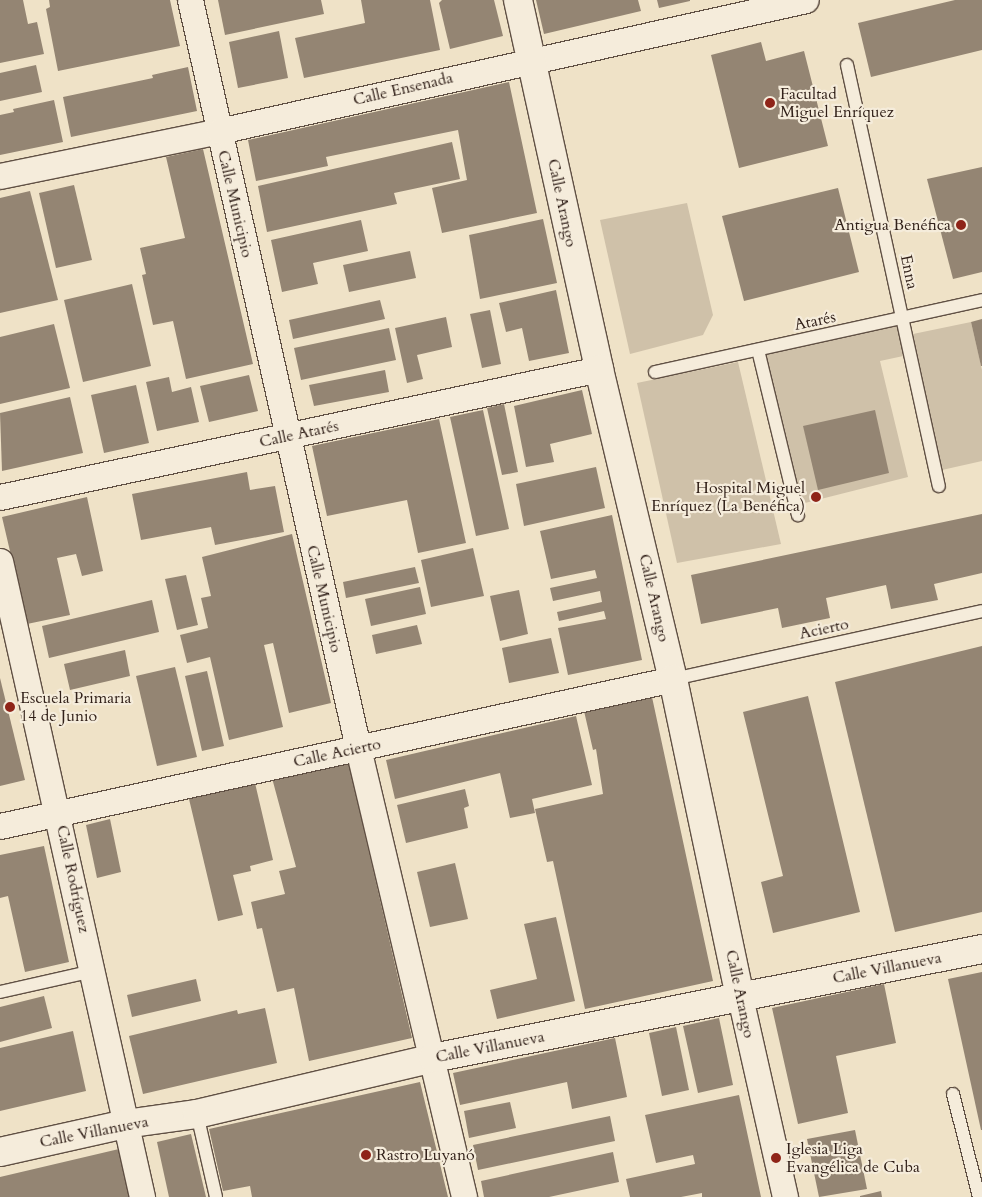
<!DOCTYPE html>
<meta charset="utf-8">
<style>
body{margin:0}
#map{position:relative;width:982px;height:1197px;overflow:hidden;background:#efe2c7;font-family:Cardo,serif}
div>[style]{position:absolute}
.green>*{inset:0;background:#cfc1a9}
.building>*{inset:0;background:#948573}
.roads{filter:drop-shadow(1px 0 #605044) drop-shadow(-1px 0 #605044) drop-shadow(0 1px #605044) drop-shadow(0 -1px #605044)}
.lane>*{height:12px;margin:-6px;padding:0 6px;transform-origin:6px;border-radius:6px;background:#f5ecdb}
.street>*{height:25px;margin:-12.5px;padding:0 12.5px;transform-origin:12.5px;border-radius:12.5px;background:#f5ecdb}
.secondary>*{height:28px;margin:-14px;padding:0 14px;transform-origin:14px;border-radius:14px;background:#f5ecdb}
.dots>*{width:14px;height:14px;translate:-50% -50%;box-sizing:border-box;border:2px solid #f5ecdb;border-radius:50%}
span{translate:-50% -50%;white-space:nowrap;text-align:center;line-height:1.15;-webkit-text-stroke:4.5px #f5ecdb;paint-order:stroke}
.street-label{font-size:16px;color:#312019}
.poi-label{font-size:16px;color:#312019}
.left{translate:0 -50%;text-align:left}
.right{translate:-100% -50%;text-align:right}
</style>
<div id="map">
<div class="green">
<div style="clip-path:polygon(687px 203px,713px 315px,703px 335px,630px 354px,600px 220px)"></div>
<div style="clip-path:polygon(901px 321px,908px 355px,880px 361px,908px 477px,797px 505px,762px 353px)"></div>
<div style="clip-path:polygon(971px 322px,982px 370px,982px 461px,942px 470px,913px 334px)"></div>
<div style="clip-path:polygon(738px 362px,781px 544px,677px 563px,637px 383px)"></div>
</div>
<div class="building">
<div style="clip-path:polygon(0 0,23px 0,28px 24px,37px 22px,44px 54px,0 63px)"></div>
<div style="clip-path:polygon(49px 0,170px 0,180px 46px,58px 71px,46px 9px,50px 7px)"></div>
<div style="clip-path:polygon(218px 0,321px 0,324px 14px,225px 35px)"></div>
<div style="clip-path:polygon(361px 0,430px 0,440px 50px,304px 78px,295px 38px,365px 23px)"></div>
<div style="clip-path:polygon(442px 0,494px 0,503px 36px,450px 49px,439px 3px)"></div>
<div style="clip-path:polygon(536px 0,638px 0,641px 11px,544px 34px)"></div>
<div style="clip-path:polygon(657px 0,690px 0,690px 1px,659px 8px)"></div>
<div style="clip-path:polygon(955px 0,982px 0,982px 50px,871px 77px,858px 23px)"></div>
<div style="clip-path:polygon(279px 31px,288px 78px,238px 88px,229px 42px)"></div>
<div style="clip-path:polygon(761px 42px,766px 61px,804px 51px,828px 146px,739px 168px,711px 55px)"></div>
<div style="clip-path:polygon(36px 65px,42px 92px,0 101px,0 73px)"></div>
<div style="clip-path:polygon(188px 67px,197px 111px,71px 137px,63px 97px,153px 78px,152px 75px)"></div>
<div style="clip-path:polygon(509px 82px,537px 213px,442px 233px,432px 188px,467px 180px,458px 130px,326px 157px,328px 166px,256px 181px,248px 140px)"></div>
<div style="clip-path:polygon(54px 100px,63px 142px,0 155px,0 115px,14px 112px,13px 109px)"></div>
<div style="clip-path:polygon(452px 142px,460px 179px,394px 193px,397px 204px,267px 232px,258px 186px)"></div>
<div style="clip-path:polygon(203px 149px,253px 364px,186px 379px,173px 321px,153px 325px,142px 275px,146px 274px,140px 248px,185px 238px,166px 157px)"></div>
<div style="clip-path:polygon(982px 167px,982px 272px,953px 279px,927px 179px)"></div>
<div style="clip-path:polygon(74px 185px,92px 260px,56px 268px,39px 193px)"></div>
<div style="clip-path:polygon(838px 188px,859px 272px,744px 301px,722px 216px)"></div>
<div style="clip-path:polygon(30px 191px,58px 300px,0 313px,0 198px)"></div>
<div style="clip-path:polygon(543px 219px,557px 283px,480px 299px,469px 235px)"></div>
<div style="clip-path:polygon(361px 220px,368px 251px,313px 263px,318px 284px,282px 292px,271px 240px)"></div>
<div style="clip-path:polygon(410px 251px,416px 278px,349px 292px,343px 265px)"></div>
<div style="clip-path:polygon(132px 284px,151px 366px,83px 382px,64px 300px)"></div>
<div style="clip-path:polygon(556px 290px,569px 353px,529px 361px,522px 328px,506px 332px,499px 303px)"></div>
<div style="clip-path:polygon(380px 300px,385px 319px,293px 339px,289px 320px)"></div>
<div style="clip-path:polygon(490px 310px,501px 364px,482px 368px,470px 314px)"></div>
<div style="clip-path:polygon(446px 317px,452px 347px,417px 355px,423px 379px,407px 383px,395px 328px)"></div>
<div style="clip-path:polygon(982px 319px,982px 366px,981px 366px,971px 322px)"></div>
<div style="clip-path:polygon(54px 324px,70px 388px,0 404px,0 337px)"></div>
<div style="clip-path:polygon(389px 328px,396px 360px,301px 380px,294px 348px)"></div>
<div style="clip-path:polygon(385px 370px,389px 392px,314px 406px,309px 385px)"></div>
<div style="clip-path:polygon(249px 375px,258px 411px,209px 422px,200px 386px)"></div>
<div style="clip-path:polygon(169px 377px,172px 392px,191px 387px,199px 422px,157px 431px,146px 382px)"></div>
<div style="clip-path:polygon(136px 385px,149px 443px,104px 453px,91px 395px)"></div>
<div style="clip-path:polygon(582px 390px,592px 434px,550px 444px,554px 462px,526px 467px,514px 406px)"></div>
<div style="clip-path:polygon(70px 397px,83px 453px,2px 471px,0 413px)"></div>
<div style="clip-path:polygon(504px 404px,518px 472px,502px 475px,487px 408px)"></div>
<div style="clip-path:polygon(483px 410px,509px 529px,476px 536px,450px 417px)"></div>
<div style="clip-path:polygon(875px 410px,889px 473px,818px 490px,803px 426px)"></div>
<div style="clip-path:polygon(439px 419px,466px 543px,418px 553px,407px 500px,327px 516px,312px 446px)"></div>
<div style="clip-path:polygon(596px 467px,605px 508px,524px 526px,516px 484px)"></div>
<div style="clip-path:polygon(247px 472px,250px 490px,275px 486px,284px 532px,215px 545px,211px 527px,141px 540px,132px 494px)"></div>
<div style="clip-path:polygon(87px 497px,103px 571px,82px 576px,76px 554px,57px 558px,70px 615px,27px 624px,2px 517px)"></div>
<div style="clip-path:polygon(982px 514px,982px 573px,934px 584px,938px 600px,891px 609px,886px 585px,826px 598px,830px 618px,782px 628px,778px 608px,701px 624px,691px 575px)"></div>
<div style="clip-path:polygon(612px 515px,642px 660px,568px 675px,558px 628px,606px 619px,604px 611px,559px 621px,557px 612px,602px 602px,600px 591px,553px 601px,550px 588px,597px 578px,595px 570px,551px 579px,540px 531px)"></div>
<div style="clip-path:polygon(292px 534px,331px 703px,289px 713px,273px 643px,264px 645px,283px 727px,229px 740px,210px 657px,187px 663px,180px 635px,208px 628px,201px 598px,211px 596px,202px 557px)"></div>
<div style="clip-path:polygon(473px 548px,484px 596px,431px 607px,421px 560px)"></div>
<div style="clip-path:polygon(415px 567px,419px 583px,346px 598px,343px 582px)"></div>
<div style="clip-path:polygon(186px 575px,198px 625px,177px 630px,165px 579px)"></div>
<div style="clip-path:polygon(420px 587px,426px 614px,371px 626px,365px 599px)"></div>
<div style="clip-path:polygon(519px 590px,528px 634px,500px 641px,490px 596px)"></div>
<div style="clip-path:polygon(152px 600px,159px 632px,49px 658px,42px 626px)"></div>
<div style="clip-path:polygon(417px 625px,422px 644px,376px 654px,372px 635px)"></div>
<div style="clip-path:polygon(551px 638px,559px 673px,509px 683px,502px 648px)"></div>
<div style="clip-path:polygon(982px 646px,982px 912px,895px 932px,835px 682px)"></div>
<div style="clip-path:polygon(125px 650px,130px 676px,70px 690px,64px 664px)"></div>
<div style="clip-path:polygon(175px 667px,197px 757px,157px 766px,136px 676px)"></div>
<div style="clip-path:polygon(207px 671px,224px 746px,202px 751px,185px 676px)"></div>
<div style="clip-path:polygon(0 678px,25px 780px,0 786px)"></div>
<div style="clip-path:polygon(808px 696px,860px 912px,773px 933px,761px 882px,783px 876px,743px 712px)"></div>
<div style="clip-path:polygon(652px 697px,713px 981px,585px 1009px,553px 861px,547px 862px,535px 809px,603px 794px,596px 749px,593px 750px,584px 711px)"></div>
<div style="clip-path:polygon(576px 716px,592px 785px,532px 799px,535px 813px,510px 818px,500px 773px,395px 799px,386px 760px)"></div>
<div style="clip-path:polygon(348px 761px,412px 1038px,309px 1061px,294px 988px,277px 992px,262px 928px,257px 929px,251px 902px,285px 894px,279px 871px,296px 867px,272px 778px)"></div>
<div style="clip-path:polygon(255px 783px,273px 860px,250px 866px,251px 871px,233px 875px,243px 915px,218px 921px,189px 799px)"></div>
<div style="clip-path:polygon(465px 789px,469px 806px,464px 808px,468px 828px,406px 843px,397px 805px)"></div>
<div style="clip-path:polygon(110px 819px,121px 872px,97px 878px,86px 825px)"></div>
<div style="clip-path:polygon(44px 846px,69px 962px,25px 972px,8px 896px,0 898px,0 855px)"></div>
<div style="clip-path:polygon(455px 863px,468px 919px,430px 927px,417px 872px)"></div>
<div style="clip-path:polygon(556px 917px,575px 1001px,497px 1019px,490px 990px,537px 979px,524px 924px)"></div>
<div style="clip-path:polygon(982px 972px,982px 1130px,981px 1130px,948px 979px)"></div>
<div style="clip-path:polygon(196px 979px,201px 1001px,132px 1017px,127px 995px)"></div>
<div style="clip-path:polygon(884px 984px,896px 1043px,836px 1056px,848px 1113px,798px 1124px,772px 1008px)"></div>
<div style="clip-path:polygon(44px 996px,52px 1028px,0 1042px,0 1007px)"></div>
<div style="clip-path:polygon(265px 1008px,277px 1063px,143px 1094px,129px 1036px,237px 1010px,238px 1014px)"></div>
<div style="clip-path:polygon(719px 1018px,733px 1085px,698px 1093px,683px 1026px)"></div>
<div style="clip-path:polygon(676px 1027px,689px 1090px,662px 1096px,649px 1033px)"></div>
<div style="clip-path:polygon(73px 1031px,86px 1091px,0 1111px,0 1048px)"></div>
<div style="clip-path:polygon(615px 1038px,627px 1097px,572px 1109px,567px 1082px,460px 1105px,453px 1073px)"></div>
<div style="clip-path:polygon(420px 1082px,448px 1197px,252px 1197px,250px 1186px,223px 1191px,209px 1129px)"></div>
<div style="clip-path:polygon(739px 1095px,761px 1197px,702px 1197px,702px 1193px,681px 1197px,630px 1197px,626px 1179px,695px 1164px,693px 1155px,656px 1163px,645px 1115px)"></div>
<div style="clip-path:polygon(510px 1102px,516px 1128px,469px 1138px,464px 1111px)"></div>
<div style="clip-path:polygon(610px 1116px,615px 1141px,478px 1170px,473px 1145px)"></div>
<div style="clip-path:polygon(855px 1130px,867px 1189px,819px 1197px,807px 1139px)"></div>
<div style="clip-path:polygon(191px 1134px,206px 1197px,169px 1197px,157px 1142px)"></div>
<div style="clip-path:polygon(119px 1149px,132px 1197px,0 1197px,0 1177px)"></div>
<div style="clip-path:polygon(613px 1152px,619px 1182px,549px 1197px,484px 1197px,481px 1181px)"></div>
<div style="clip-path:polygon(881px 1191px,882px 1197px,860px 1197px,860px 1196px)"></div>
</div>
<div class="roads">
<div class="lane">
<div style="left:847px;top:65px;width:431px;rotate:77.7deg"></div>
<div style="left:758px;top:350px;width:170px;rotate:76.4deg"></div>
<div style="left:655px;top:372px;width:335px;rotate:-12.4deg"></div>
<div style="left:673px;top:679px;width:316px;rotate:-12.4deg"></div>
<div style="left:0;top:992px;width:95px;rotate:-12.7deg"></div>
<div style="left:953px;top:1094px;width:106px;rotate:75.8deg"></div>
<div style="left:197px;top:1114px;width:85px;rotate:77.1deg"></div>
</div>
<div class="street">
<div style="left:190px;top:0;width:767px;rotate:77.34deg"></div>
<div style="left:358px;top:748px;width:461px;rotate:76.7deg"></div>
<div style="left:0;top:176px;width:224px;rotate:-11.6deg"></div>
<div style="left:219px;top:131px;width:601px;rotate:-12.58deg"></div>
<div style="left:0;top:497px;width:613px;rotate:-12.06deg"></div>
<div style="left:0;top:561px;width:652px;rotate:77.41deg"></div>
<div style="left:0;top:826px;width:689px;rotate:-12.32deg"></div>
<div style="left:740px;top:997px;width:205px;rotate:77.3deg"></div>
</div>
<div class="secondary">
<div style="left:518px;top:0;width:378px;rotate:77.6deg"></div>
<div style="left:599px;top:369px;width:319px;rotate:76.6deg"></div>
<div style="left:673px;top:679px;width:325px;rotate:78.1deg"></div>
<div style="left:0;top:1152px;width:128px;rotate:-12.6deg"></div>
<div style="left:125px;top:1124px;width:73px;rotate:-7.9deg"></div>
<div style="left:197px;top:1114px;width:243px;rotate:-13.3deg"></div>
<div style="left:433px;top:1058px;width:560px;rotate:-11.23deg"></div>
</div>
</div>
<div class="dots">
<div style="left:770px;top:103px;background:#8f2418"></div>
<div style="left:961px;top:225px;background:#8f2418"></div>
<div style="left:816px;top:497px;background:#8f2418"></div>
<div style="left:10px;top:707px;background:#8f2418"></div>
<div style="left:366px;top:1155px;background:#8f2418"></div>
<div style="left:776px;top:1158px;background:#8f2418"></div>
</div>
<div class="street-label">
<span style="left:403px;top:89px;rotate:-13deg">Calle Ensenada</span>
<span style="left:562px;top:203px;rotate:78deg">Calle Arango</span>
<span style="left:235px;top:204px;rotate:77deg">Calle Municipio</span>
<span style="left:909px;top:272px;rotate:78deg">Enna</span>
<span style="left:815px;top:321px;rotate:-12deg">Atarés</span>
<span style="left:299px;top:434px;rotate:-12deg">Calle Atarés</span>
<span style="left:654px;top:598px;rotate:77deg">Calle Arango</span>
<span style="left:324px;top:599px;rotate:77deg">Calle Municipio</span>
<span style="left:824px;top:629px;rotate:-12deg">Acierto</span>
<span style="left:337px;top:753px;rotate:-12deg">Calle Acierto</span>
<span style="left:73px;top:879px;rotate:78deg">Calle Rodríguez</span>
<span style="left:887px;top:968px;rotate:-11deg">Calle Villanueva</span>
<span style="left:740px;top:994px;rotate:78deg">Calle Arango</span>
<span style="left:490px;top:1047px;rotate:-11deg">Calle Villanueva</span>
<span style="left:94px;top:1132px;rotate:-11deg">Calle Villanueva</span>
</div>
<div class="poi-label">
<span class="left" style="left:780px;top:103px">Facultad<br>Miguel Enríquez</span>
<span class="right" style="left:951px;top:225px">Antigua Benéfica</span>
<span class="right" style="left:805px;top:497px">Hospital Miguel<br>Enríquez (La Benéfica)</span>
<span class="left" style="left:20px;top:707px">Escuela Primaria<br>14 de Junio</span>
<span class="left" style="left:786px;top:1158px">Iglesia Liga<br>Evangélica de Cuba</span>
<span class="left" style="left:376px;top:1155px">Rastro Luyanó</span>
</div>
</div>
